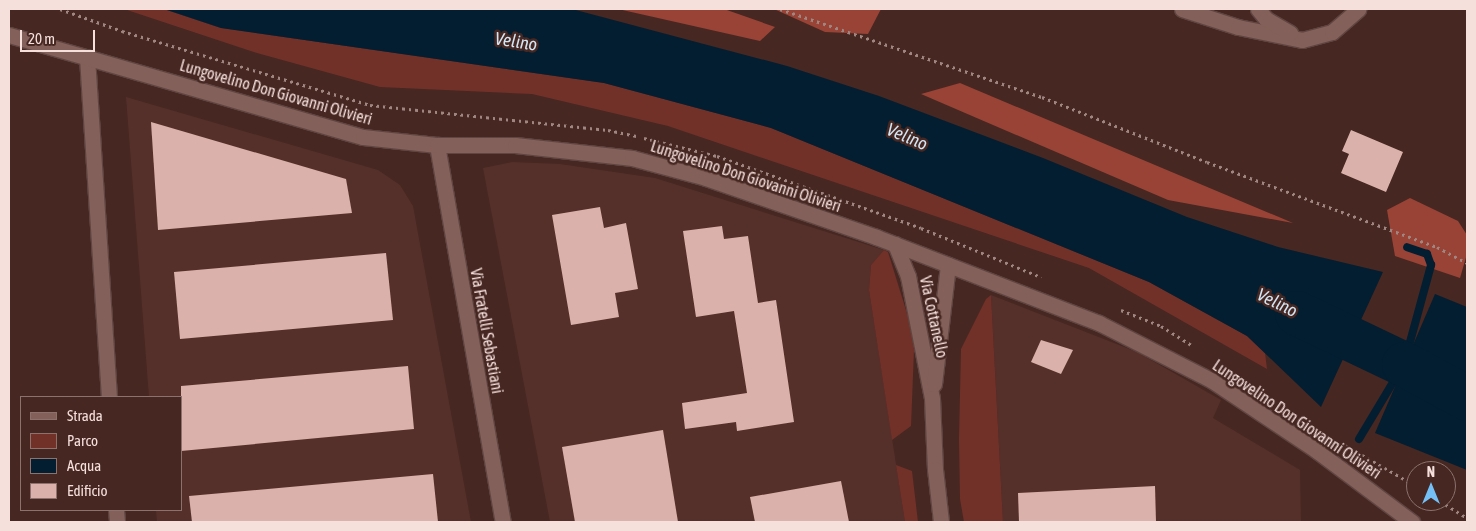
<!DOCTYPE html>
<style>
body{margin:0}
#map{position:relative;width:1476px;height:531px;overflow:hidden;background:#462722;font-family:"Asap Condensed",sans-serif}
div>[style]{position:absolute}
.built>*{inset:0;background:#55302a}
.green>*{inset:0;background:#713128}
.forest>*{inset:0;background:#994336}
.water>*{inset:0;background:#031e30}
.stream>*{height:8px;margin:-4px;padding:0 4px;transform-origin:4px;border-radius:4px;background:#031e30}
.river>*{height:45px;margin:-22.5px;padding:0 22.5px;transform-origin:22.5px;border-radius:22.5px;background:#031e30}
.building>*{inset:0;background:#dab2ab}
.path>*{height:3px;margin-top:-1.5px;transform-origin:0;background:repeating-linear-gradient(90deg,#9f8681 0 2.5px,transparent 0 6.5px)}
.roads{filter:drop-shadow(1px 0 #604541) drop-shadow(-1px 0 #604541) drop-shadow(0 1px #604541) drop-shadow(0 -1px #604541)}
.minor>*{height:15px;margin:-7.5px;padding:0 7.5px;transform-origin:7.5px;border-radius:7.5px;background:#836059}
.tertiary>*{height:15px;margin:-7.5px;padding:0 7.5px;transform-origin:7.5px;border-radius:7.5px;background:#836059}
span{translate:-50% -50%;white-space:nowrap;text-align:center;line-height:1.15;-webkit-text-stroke:5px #462722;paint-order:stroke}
.street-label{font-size:16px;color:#f5e0dc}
.water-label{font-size:18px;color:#d2e6f5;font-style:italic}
.frame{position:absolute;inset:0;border:10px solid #f5e0dc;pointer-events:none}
.legend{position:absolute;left:20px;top:396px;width:162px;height:115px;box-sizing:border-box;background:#462722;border:1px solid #8c716c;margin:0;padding:6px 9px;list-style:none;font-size:15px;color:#f5e0dc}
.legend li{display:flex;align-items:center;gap:10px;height:25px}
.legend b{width:25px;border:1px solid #8c716c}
.north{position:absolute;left:1406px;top:461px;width:50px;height:50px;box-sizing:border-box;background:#462722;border:1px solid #8c716c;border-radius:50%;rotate:0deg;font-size:14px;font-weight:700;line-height:20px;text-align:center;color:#f5e0dc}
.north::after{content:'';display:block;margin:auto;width:18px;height:22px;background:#74c0f6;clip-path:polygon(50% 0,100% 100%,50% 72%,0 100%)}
.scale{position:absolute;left:20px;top:30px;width:75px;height:22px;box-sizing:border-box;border:2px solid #f5e0dc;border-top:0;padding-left:6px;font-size:15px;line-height:18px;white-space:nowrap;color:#f5e0dc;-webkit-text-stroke:4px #462722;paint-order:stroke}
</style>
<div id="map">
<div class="built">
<div style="clip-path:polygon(126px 97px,378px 170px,400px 185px,413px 206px,471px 522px,157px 522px,156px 510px,181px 510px,181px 397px,149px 397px)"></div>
<div style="clip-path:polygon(512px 162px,560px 164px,655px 178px,884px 250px,871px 265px,869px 290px,905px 522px,550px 522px,483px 168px)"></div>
<div style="clip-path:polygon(991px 295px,1137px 352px,1221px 400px,1213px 418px,1300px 470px,1301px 522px,1003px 522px)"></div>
</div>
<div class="green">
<div style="clip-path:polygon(124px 9px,164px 9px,221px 28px,604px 83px,771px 128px,1149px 282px,1247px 336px,1265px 353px,1267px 369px,1089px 268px,668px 126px,532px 94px,380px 87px,257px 53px)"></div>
<div style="clip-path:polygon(884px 250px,888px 252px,910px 323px,914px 350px,911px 426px,892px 440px,869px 290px,871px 265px)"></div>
<div style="clip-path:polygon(991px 295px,1003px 522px,964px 522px,960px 499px,959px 439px,961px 349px,986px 299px)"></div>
<div style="clip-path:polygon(896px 465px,912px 471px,918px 522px,905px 522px)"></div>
</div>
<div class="forest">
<div style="clip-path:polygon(618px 9px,724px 9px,775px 27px,760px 41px)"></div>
<div style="clip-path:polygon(774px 9px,881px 9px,868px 34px,825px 32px)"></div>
<div style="clip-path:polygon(960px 83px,1293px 223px,1168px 200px,921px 94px)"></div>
<div style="clip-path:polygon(1410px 198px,1458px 221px,1467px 235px,1467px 254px,1460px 278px,1395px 256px,1387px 210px)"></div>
</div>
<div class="water">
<div style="clip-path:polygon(164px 9px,572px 9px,787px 66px,879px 96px,1043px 158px,1187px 217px,1278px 247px,1383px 272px,1321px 407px,1247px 336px,1149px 282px,771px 128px,604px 83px,221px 28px)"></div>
<div style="clip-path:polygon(1435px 294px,1467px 307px,1467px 470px,1375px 433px)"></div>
</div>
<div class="stream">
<div style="left:1359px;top:439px;width:87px;rotate:-59deg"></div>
<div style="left:1404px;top:364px;width:103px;rotate:-74.7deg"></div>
<div style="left:1431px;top:265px;width:12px;rotate:-110deg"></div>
<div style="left:1427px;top:254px;width:21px;rotate:-161deg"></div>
</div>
<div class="river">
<div style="left:1297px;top:313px;width:119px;rotate:25.5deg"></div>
<div style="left:1404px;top:364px;width:72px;rotate:28.4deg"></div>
</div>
<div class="building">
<div style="clip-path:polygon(151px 122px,346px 179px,352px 213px,158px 230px)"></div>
<div style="clip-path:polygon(1351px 130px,1403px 152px,1386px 192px,1341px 173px,1349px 154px,1342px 151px)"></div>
<div style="clip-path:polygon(600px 207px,604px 228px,626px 223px,638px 289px,615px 293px,619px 317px,571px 325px,552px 215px)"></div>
<div style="clip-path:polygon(722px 226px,724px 239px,748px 236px,758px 303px,776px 300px,794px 422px,737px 431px,736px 422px,685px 429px,682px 403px,747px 393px,734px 311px,696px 317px,683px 231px)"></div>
<div style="clip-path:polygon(386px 253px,393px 320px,180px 339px,174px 272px)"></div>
<div style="clip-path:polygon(1041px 340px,1073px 350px,1061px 374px,1031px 362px)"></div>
<div style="clip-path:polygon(408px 366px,414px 429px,181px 451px,181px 386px)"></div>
<div style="clip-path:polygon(663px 430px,678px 522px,575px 522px,562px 447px)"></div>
<div style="clip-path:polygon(433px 474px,438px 522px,192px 522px,189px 496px)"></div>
<div style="clip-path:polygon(841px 481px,849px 522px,755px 522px,750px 497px)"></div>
<div style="clip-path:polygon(1155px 486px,1156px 522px,1019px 522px,1018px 493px)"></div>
</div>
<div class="path">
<div style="left:60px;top:9px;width:66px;rotate:19.5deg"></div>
<div style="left:122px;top:31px;width:259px;rotate:16.6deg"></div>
<div style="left:370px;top:105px;width:239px;rotate:6deg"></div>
<div style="left:608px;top:130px;width:29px;rotate:12deg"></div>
<div style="left:780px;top:9px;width:276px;rotate:18.6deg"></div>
<div style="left:1042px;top:97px;width:177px;rotate:21.5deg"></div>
<div style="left:1207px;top:162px;width:245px;rotate:20.3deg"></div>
<div style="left:1437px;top:247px;width:34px;rotate:28deg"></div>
<div style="left:644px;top:138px;width:75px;rotate:13.9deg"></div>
<div style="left:717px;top:156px;width:216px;rotate:19.4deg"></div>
<div style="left:921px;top:228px;width:130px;rotate:22.2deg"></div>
<div style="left:1121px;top:310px;width:43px;rotate:21.8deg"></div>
<div style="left:1161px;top:326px;width:38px;rotate:32deg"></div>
<div style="left:1345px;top:445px;width:82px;rotate:30deg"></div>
<div style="left:1440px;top:501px;width:32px;rotate:32deg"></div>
</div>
<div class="roads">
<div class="minor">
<div style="left:1182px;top:9px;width:59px;rotate:17.8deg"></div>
<div style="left:1238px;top:27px;width:65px;rotate:11.5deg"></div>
<div style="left:1302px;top:40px;width:31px;rotate:-15deg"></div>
<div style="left:1332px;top:32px;width:35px;rotate:-41deg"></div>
<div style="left:1258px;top:9px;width:13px;rotate:51deg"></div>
<div style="left:1266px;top:19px;width:28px;rotate:30deg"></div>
<div style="left:87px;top:57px;width:341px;rotate:86.3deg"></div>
<div style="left:437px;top:145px;width:383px;rotate:80.1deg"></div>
<div style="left:895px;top:244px;width:35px;rotate:68deg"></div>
<div style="left:908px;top:276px;width:124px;rotate:78.9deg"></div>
<div style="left:932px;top:398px;width:71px;rotate:87.6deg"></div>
<div style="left:935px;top:469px;width:53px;rotate:83.5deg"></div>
<div style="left:934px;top:384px;width:120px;rotate:-83.3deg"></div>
<div style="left:116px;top:510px;width:12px;rotate:85deg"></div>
</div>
<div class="tertiary">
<div style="left:9px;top:35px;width:368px;rotate:16.1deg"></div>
<div style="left:363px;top:137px;width:74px;rotate:6.2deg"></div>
<div style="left:437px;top:145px;width:78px"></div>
<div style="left:515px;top:145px;width:118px;rotate:6.3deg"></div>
<div style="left:632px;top:158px;width:77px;rotate:15.1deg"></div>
<div style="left:706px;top:178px;width:180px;rotate:19.1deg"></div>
<div style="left:876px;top:237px;width:239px;rotate:21.1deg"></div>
<div style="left:1099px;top:323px;width:126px;rotate:27deg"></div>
<div style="left:1211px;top:380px;width:128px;rotate:33.8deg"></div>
<div style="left:1317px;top:451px;width:119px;rotate:36.8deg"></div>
</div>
</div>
<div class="street-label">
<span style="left:276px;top:92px;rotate:16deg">Lungovelino Don Giovanni Olivieri</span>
<span style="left:746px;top:176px;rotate:18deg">Lungovelino Don Giovanni Olivieri</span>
<span style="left:934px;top:317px;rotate:78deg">Via Cottanello</span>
<span style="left:487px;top:331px;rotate:80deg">Via Fratelli Sebastiani</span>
<span style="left:1297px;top:419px;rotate:34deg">Lungovelino Don Giovanni Olivieri</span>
</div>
<div class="water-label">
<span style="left:516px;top:42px;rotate:9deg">Velino</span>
<span style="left:907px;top:137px;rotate:23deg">Velino</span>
<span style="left:1277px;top:303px;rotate:26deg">Velino</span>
</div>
<div class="frame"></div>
<ul class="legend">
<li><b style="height:6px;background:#836059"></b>Strada</li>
<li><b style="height:14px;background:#713128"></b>Parco</li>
<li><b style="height:14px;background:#031e30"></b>Acqua</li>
<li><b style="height:14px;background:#dab2ab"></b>Edificio</li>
</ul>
<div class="north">N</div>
<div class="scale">20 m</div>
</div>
